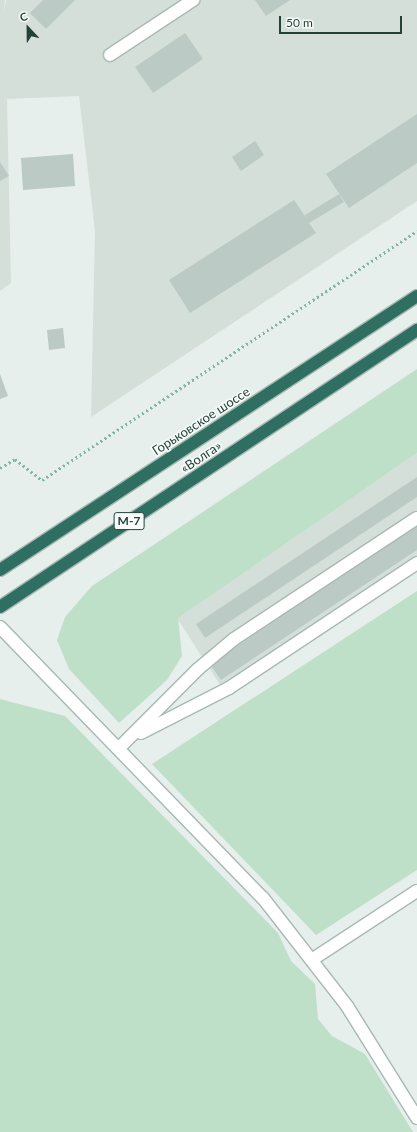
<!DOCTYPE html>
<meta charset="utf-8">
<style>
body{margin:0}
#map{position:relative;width:417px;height:1132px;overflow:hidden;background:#e6efeb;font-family:Lato,sans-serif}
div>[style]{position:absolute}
.built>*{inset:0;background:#d4dfda}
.green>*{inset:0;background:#bfe0c8}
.building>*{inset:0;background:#bbcac4}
.path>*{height:2.5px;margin-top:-1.25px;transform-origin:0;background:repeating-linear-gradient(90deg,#86b3a5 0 2px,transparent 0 5px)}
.roads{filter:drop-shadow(1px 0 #a8b8b2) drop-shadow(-1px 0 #a8b8b2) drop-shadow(0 1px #a8b8b2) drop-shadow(0 -1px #a8b8b2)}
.minor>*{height:12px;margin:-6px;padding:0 6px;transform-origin:6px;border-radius:6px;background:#fff}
.highway>*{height:12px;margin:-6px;padding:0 6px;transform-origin:6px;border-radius:6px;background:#2f6f62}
span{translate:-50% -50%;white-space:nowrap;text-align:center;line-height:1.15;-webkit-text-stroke:3px #f7fbf9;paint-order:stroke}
.shield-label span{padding:1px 3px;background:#f7fbf9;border:1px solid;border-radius:3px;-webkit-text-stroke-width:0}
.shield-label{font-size:12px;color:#24423a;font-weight:700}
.street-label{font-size:13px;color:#24423a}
.north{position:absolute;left:8px;top:8px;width:40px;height:40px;-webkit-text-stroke:3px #f7fbf9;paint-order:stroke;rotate:338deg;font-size:11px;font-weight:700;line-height:16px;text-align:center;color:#24423a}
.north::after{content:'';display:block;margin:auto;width:14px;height:18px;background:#24423a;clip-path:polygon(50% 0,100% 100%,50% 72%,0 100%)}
.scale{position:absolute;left:279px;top:16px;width:123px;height:18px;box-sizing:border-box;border:2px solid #24423a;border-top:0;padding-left:5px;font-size:12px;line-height:14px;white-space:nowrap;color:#24423a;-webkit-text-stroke:3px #f7fbf9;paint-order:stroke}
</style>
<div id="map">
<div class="built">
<div style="clip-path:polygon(0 0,5px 0,4px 12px,6px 0,417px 0,417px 201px,91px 417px,95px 231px,79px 96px,7px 99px,11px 283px,0 291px)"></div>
<div style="clip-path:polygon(417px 453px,417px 557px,222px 688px,177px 618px)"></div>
</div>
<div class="green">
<div style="clip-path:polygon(417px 369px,417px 453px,178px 618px,182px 656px,167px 680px,119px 723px,69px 669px,57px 640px,65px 617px,92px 586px)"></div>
<div style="clip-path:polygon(417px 591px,417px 870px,316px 935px,152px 764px)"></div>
<div style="clip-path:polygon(0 699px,65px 716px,278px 933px,291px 961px,315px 984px,318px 1019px,332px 1036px,365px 1054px,413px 1132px,0 1132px)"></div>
</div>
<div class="building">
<div style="clip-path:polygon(43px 0,75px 0,46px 29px,30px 13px)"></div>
<div style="clip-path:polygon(255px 0,290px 0,266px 16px)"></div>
<div style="clip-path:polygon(185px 33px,203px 59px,153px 93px,135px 67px)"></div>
<div style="clip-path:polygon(417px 114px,417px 163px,349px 208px,326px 174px)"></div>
<div style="clip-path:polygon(255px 141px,264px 155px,241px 171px,232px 157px)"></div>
<div style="clip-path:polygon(73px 154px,75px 186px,23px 190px,21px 158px)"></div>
<div style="clip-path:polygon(0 162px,9px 176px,0 181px)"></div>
<div style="clip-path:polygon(339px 194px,344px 202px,309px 223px,316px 233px,190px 313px,169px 280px,294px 200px,307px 219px,305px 215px)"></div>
<div style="clip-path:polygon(63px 328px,65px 348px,49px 350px,47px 330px)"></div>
<div style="clip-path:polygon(0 374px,8px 396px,0 399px)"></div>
<div style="clip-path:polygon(417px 477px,417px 497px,205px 638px,196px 624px)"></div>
<div style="clip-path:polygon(417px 526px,417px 550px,221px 680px,210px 664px)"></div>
</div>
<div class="path">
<div style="left:0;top:468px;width:17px;rotate:-31deg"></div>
<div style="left:15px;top:459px;width:34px;rotate:38deg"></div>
<div style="left:42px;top:480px;width:450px;rotate:-33.6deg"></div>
</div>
<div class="roads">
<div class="minor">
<div style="left:110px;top:55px;width:100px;rotate:-33.5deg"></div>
<div style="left:0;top:627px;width:378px;rotate:45.9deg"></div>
<div style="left:263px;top:898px;width:137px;rotate:52.1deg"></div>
<div style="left:347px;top:1006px;width:132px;rotate:58deg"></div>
<div style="left:141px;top:733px;width:99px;rotate:-27.1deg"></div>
<div style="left:229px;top:688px;width:226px;rotate:-33.6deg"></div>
<div style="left:120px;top:747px;width:110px;rotate:-45deg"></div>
<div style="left:198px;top:669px;width:47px;rotate:-39.8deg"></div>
<div style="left:234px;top:639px;width:219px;rotate:-33.5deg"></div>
<div style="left:313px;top:959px;width:124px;rotate:-33.2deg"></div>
</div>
<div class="highway">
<div style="left:0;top:570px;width:499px;rotate:-33.3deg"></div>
<div style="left:0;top:607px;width:501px;rotate:-33.59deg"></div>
</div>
</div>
<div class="shield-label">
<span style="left:129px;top:521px">М-7</span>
</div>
<div class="street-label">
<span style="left:201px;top:421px;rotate:-33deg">Горьковское шоссе</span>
<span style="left:201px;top:457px;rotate:-34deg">«Волга»</span>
</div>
<div class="north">С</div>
<div class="scale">50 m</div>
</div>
